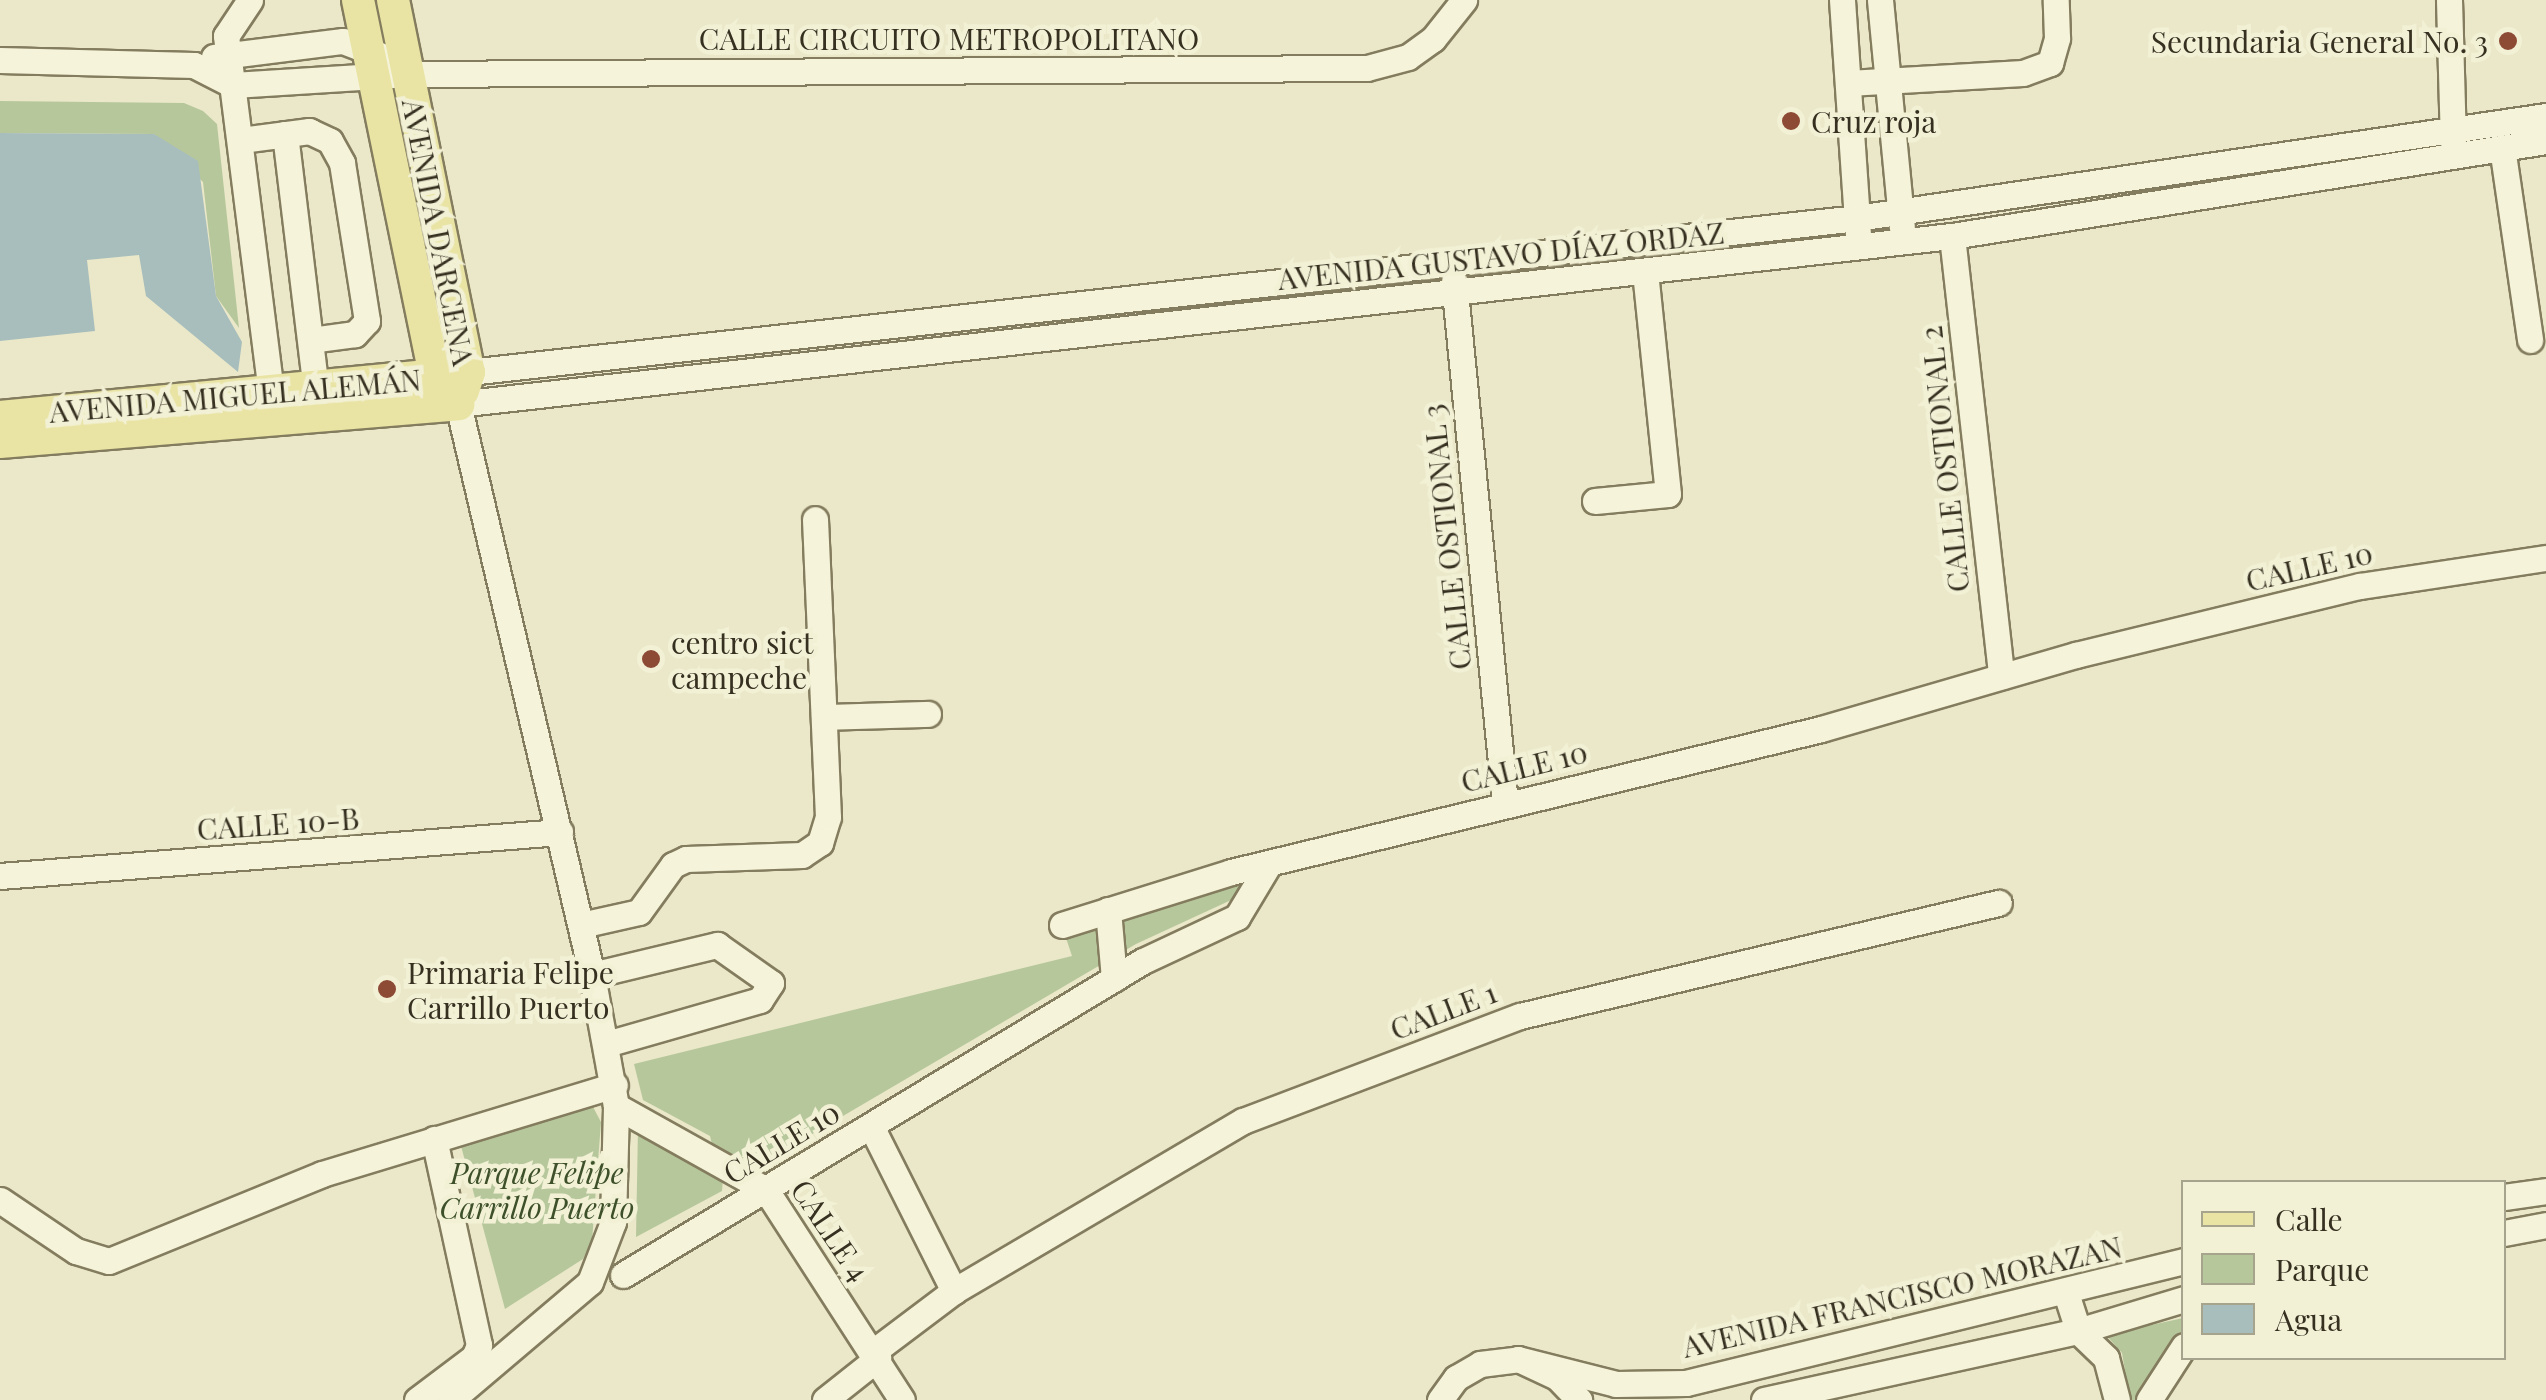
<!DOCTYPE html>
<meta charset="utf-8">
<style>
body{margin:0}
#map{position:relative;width:2546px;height:1400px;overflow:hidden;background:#eae8c8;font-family:"Playfair Display",serif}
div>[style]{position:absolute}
.green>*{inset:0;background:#b7c79c}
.water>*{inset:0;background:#a8bebd}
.roads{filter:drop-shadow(2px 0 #847c5e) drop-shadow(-2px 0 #847c5e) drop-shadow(0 2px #847c5e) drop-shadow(0 -2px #847c5e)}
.minor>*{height:25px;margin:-12.5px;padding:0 12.5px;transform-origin:12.5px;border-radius:12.5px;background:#f5f4da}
.major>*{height:32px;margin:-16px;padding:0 16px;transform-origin:16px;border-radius:16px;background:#e9e4a4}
.dots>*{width:28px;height:28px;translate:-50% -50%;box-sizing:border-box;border:5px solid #f2f1d6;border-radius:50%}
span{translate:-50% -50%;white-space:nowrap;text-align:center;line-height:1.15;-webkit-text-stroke:9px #f2f1d6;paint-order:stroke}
.street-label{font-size:30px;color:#363021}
.poi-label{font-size:30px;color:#363021}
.right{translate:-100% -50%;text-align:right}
.left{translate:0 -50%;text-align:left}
.park-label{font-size:30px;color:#3d5029;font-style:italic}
.legend{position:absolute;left:2181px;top:1180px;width:325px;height:180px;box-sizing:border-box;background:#f2f1d6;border:2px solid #a7a48e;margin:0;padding:12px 18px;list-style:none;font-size:30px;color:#363021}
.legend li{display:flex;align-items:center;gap:20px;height:50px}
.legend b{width:50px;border:2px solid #a7a48e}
</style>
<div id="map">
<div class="green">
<div style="clip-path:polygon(0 101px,184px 103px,203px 111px,217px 124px,239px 328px,216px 296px,203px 182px,154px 134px,0 133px)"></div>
<div style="clip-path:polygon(1251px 872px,1242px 895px,1136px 944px,751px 1170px,713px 1149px,710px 1136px,643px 1100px,634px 1064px,1072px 956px,1064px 932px)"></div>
<div style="clip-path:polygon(593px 1107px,601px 1122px,592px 1241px,583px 1259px,505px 1309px,461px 1146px)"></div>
<div style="clip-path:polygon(638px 1128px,723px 1178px,722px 1191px,636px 1237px)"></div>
<div style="clip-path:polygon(2183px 1318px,2183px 1331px,2137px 1400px,2130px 1400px,2122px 1353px,2106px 1335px)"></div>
</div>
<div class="water">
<div style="clip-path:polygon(0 133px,154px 134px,198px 161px,216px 296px,242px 342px,238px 372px,146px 296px,139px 255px,87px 260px,95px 331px,0 341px)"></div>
</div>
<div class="roads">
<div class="minor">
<div style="left:250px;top:0;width:43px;rotate:123.7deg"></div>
<div style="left:226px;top:36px;width:360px;rotate:82.8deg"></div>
<div style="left:1842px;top:0;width:236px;rotate:86.1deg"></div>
<div style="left:1880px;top:0;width:228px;rotate:84.5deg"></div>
<div style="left:2449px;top:0;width:142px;rotate:88.4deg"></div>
<div style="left:214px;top:57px;width:130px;rotate:-7.1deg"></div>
<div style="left:343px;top:41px;width:39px;rotate:21deg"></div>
<div style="left:0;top:60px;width:194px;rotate:1.5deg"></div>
<div style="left:194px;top:65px;width:44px;rotate:27.1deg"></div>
<div style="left:233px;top:85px;width:175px;rotate:-3.6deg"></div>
<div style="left:408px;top:74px;width:959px;rotate:-0.36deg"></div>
<div style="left:1367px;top:68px;width:42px;rotate:-15deg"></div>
<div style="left:1408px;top:57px;width:31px;rotate:-36deg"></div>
<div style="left:1433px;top:39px;width:50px;rotate:-51.5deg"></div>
<div style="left:1848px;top:83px;width:175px;rotate:-3.3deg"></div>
<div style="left:2023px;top:73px;width:29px;rotate:-20deg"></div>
<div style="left:2050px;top:63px;width:26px;rotate:-74deg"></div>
<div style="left:2057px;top:38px;width:38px;rotate:-92deg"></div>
<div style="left:285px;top:134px;width:257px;rotate:83.1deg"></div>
<div style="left:241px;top:140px;width:69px;rotate:-7.5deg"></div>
<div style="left:309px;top:131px;width:23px;rotate:25deg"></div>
<div style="left:330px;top:141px;width:25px;rotate:61deg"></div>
<div style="left:342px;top:163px;width:160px;rotate:81deg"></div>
<div style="left:367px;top:321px;width:18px;rotate:133deg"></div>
<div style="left:355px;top:334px;width:44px;rotate:172.2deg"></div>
<div style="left:2502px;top:147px;width:195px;rotate:81.7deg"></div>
<div style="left:1952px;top:236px;width:443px;rotate:83.6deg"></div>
<div style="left:1454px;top:281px;width:524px;rotate:84.42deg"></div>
<div style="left:469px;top:372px;width:1397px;rotate:-6.33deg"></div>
<div style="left:1857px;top:218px;width:697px;rotate:-8.42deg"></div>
<div style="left:1595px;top:501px;width:73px;rotate:-5.5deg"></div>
<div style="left:1668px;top:494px;width:222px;rotate:-95.9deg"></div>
<div style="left:824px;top:717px;width:104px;rotate:-1.7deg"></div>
<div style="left:0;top:876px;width:562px;rotate:-4.49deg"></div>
<div style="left:1108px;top:910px;width:69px;rotate:85deg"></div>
<div style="left:581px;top:925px;width:59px;rotate:-12.6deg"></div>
<div style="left:639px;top:912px;width:58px;rotate:-54.1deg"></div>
<div style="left:673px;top:865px;width:14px;rotate:-25deg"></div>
<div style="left:686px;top:859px;width:116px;rotate:-2deg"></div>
<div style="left:802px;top:855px;width:22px;rotate:-34deg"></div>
<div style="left:820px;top:843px;width:27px;rotate:-73deg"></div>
<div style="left:828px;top:817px;width:298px;rotate:-92.5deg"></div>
<div style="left:1062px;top:925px;width:177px;rotate:-17.4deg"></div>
<div style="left:1231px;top:872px;width:607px;rotate:-13.62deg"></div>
<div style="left:1821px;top:729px;width:266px;rotate:-16.2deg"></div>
<div style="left:2076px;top:655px;width:292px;rotate:-13.7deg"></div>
<div style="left:2360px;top:586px;width:188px;rotate:-8.6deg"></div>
<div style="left:592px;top:975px;width:129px;rotate:-13.5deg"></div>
<div style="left:717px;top:945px;width:66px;rotate:35.1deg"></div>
<div style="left:771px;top:983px;width:20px;rotate:123deg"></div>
<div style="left:760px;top:1000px;width:159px;rotate:164deg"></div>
<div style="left:616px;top:1106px;width:172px;rotate:29.2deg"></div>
<div style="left:766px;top:1190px;width:250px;rotate:57.1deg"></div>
<div style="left:871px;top:1126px;width:185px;rotate:63.3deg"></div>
<div style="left:2504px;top:1197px;width:42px;rotate:-8.1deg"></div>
<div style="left:0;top:1200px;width:92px;rotate:33.9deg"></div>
<div style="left:76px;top:1251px;width:34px;rotate:17deg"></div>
<div style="left:109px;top:1261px;width:230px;rotate:-22.2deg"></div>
<div style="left:322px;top:1174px;width:306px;rotate:-16.9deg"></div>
<div style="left:2504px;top:1233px;width:43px;rotate:-10.8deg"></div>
<div style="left:623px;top:1275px;width:607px;rotate:-31.13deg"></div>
<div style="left:1143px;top:961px;width:104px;rotate:-25.1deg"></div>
<div style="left:1237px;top:917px;width:62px;rotate:-58.9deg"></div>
<div style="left:2066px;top:1293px;width:40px;rotate:72deg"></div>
<div style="left:2078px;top:1331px;width:39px;rotate:44deg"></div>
<div style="left:2106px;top:1358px;width:43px;rotate:75.3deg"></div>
<div style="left:873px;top:1352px;width:101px;rotate:-37deg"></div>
<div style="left:954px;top:1291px;width:335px;rotate:-30.5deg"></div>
<div style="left:1243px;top:1121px;width:296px;rotate:-20.8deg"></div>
<div style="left:1520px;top:1016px;width:492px;rotate:-13.3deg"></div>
<div style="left:1518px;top:1359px;width:101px;rotate:14.3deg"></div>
<div style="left:1616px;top:1384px;width:70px;rotate:-0.8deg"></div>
<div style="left:1686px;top:1383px;width:513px;rotate:-13.77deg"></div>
<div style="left:417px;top:1400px;width:71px;rotate:-37deg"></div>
<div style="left:474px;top:1357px;width:13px;rotate:-67deg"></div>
<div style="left:479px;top:1345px;width:211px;rotate:-102.3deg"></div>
<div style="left:451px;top:1400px;width:182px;rotate:-40.3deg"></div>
<div style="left:590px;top:1282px;width:64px;rotate:-69deg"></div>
<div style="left:613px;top:1222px;width:116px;rotate:-88.5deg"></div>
<div style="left:616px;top:1106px;width:133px;rotate:-100.4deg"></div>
<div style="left:592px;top:975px;width:587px;rotate:-103.21deg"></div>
<div style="left:458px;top:404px;width:1503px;rotate:-6.42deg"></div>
<div style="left:1952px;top:236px;width:602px;rotate:-9.09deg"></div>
<div style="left:825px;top:1400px;width:68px;rotate:-38.4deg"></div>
<div style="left:1440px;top:1400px;width:27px;rotate:-54deg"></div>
<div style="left:1456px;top:1378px;width:28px;rotate:-30deg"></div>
<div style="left:1480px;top:1364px;width:38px;rotate:-7deg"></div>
<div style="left:1518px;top:1359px;width:43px;rotate:24.8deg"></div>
<div style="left:1557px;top:1377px;width:32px;rotate:46deg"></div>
<div style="left:1764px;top:1400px;width:321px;rotate:-12.4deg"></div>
<div style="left:2078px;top:1331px;width:111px;rotate:-16.8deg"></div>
<div style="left:2149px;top:1400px;width:64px;rotate:-57.1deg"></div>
</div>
<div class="major">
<div style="left:358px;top:0;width:384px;rotate:78.4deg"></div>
<div style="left:435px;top:376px;width:22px;rotate:51deg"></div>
<div style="left:393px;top:0;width:380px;rotate:78.5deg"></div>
<div style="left:469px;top:372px;width:20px;rotate:108deg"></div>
<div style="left:0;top:417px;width:471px;rotate:-5.5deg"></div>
<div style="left:0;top:442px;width:460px;rotate:-4.7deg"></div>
</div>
</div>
<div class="dots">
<div style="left:2508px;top:41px;background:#8d4a35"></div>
<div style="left:1791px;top:121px;background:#8d4a35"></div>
<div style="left:651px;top:659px;background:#8d4a35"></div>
<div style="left:387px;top:989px;background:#8d4a35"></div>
</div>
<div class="street-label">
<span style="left:949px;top:38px">CALLE CIRCUITO METROPOLITANO</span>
<span style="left:439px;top:232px;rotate:79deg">AVENIDA DARCENA</span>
<span style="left:1501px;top:255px;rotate:-6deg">AVENIDA GUSTAVO DÍAZ ORDAZ</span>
<span style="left:235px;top:395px;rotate:-5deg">AVENIDA MIGUEL ALEMÁN</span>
<span style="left:1944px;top:459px;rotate:-96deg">CALLE OSTIONAL 2</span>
<span style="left:1446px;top:537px;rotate:-96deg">CALLE OSTIONAL 3</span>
<span style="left:2309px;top:566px;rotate:-13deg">CALLE 10</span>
<span style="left:1524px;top:766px;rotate:-14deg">CALLE 10</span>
<span style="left:278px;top:823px;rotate:-4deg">CALLE 10-B</span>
<span style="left:1443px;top:1010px;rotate:-21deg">CALLE 1</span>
<span style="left:781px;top:1142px;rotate:-31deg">CALLE 10</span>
<span style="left:831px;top:1230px;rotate:56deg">CALLE 4</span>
<span style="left:1902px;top:1296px;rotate:-13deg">AVENIDA FRANCISCO MORAZAN</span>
</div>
<div class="poi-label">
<span class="right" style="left:2488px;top:41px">Secundaria General No. 3</span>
<span class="left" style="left:1811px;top:121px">Cruz roja</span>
<span class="left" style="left:671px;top:659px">centro sict<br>campeche</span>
<span class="left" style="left:407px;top:989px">Primaria Felipe<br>Carrillo Puerto</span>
</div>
<div class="park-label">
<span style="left:537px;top:1189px">Parque Felipe<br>Carrillo Puerto</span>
</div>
<ul class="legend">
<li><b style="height:12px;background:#e9e4a4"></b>Calle</li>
<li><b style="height:28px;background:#b7c79c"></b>Parque</li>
<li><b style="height:28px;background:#a8bebd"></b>Agua</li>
</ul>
</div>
